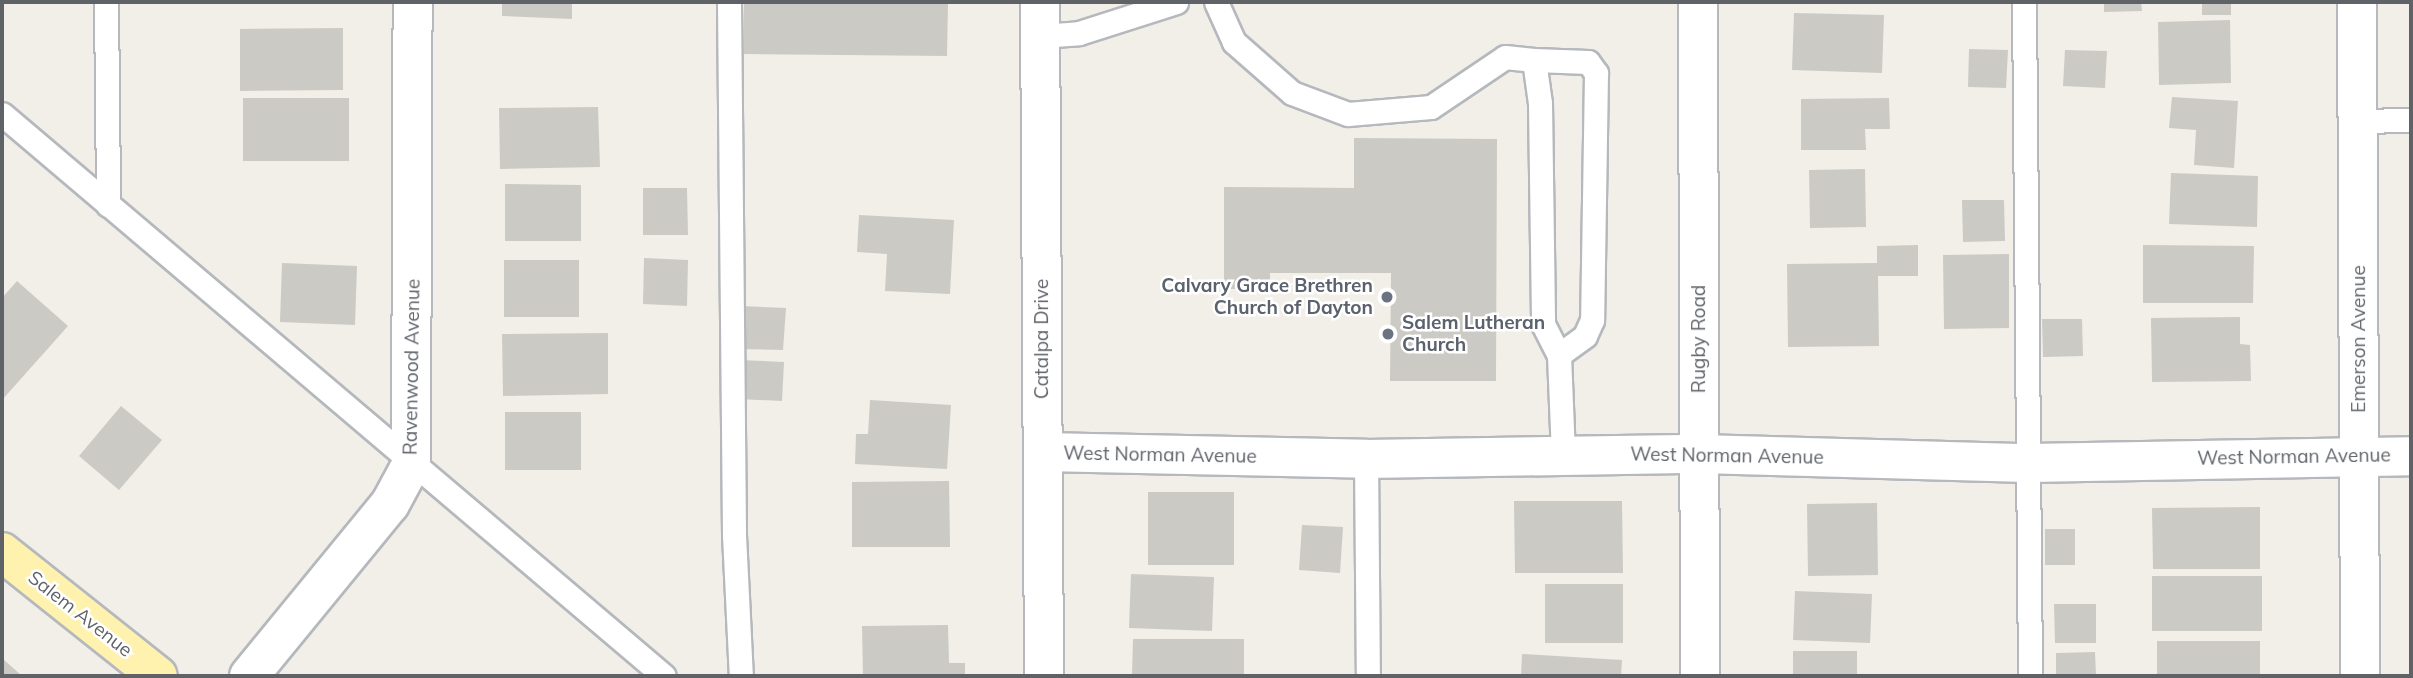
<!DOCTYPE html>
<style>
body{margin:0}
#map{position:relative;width:2413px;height:678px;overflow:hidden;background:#f1efe8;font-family:Mulish,sans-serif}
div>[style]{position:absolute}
.building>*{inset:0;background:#cccac5}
.roads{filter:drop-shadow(2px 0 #b5b8bc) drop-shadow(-2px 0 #b5b8bc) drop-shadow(0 2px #b5b8bc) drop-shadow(0 -2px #b5b8bc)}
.lane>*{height:23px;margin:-11.5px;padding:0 11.5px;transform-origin:11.5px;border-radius:11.5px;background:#fff}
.street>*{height:38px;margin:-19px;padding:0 19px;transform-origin:19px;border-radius:19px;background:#fff}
.secondary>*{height:38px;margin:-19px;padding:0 19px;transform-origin:19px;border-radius:19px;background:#fff}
.primary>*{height:38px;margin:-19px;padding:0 19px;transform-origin:19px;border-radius:19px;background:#fff2af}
.dots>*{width:19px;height:19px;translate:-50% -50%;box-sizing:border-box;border:4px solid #fff;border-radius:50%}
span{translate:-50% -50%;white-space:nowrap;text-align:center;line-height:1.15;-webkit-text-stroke:5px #fff;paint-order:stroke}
.worship-label{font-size:19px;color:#5b616d;font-weight:700}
.right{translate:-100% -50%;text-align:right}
.left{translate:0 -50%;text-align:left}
.street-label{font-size:19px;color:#5f6368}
.frame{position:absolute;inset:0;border:4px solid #5f6368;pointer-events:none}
</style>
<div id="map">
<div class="building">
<div style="clip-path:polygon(502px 2px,572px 2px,572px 19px,502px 16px)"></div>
<div style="clip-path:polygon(744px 2px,948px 2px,947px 56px,744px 54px)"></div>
<div style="clip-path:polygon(2104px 2px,2141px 2px,2142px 11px,2104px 12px)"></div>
<div style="clip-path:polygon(2202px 2px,2231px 2px,2231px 15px,2202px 15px)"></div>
<div style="clip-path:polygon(1794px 13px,1884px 15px,1882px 73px,1792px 70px)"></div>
<div style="clip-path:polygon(2230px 20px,2231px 83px,2159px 85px,2158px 22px)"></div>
<div style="clip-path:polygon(343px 28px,343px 90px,240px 91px,240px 29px)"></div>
<div style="clip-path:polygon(1969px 49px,2008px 50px,2006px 88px,1968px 87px)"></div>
<div style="clip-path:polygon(2065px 50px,2107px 51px,2105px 88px,2063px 86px)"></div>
<div style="clip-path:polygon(2172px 97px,2238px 101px,2234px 168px,2194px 165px,2196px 130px,2169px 128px)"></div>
<div style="clip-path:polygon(243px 98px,349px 98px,349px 161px,243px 161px)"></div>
<div style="clip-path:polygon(1889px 98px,1890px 129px,1865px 129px,1866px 150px,1801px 150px,1801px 99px)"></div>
<div style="clip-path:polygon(598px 107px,600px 167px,500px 169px,499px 108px)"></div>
<div style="clip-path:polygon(1354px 138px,1497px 139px,1496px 381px,1390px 381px,1391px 273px,1270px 273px,1270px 289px,1224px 289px,1224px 187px,1354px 188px)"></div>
<div style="clip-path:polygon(1865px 169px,1866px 227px,1810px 228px,1809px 170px)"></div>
<div style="clip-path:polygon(2171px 173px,2258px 176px,2257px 227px,2169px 224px)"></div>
<div style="clip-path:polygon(505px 184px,581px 185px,581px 241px,505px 241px)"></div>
<div style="clip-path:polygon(643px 188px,687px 188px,688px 235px,643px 235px)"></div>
<div style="clip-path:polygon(1962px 200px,2004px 200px,2005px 241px,1963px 242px)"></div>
<div style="clip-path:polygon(859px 215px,954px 220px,950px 294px,885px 291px,887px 254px,857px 252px)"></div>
<div style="clip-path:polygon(1918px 245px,1918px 276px,1878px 276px,1879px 346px,1788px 347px,1787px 264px,1877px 263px,1877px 246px)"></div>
<div style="clip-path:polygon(2143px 245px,2254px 246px,2253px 303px,2143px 303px)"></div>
<div style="clip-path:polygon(2009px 254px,2009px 328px,1944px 329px,1943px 255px)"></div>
<div style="clip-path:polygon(644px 258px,688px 260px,687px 306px,643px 304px)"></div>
<div style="clip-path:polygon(504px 260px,579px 260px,579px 317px,504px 317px)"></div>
<div style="clip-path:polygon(282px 263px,357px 266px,355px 325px,280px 322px)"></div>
<div style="clip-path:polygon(17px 281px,68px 326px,2px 400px,2px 298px)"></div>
<div style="clip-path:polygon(741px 306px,786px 308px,783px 350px,739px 349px)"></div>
<div style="clip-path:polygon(2240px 317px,2240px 344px,2250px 345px,2251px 381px,2152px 382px,2151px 318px)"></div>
<div style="clip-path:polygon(2042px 319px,2082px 319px,2083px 356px,2043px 357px)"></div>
<div style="clip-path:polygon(608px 333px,608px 394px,503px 396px,502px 334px)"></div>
<div style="clip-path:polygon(739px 360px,784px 362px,782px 401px,738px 399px)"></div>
<div style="clip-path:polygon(870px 400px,951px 405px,947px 469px,855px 464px,856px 434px,868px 434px)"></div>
<div style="clip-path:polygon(121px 406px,162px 440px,119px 490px,79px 456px)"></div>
<div style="clip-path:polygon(505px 412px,581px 412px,581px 470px,505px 470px)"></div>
<div style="clip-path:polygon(949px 481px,950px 547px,852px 547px,852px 482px)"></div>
<div style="clip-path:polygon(1148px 492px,1234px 492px,1234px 565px,1148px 565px)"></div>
<div style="clip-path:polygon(1514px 501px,1622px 501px,1623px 573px,1515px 573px)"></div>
<div style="clip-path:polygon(1877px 503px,1878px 575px,1808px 576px,1807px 504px)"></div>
<div style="clip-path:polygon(2260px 507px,2260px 569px,2153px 569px,2152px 508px)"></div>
<div style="clip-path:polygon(1302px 525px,1343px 527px,1340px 573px,1299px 570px)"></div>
<div style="clip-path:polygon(2045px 529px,2075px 529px,2075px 565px,2045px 565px)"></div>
<div style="clip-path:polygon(1131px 574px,1214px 577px,1212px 631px,1129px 628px)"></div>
<div style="clip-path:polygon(2152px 576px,2262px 576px,2262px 631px,2152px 631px)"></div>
<div style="clip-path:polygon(1545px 584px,1623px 584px,1623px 643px,1545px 643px)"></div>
<div style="clip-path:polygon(1795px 591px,1872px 594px,1870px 643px,1793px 640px)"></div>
<div style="clip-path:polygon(2054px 604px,2096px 604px,2096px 643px,2055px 643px)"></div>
<div style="clip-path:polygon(948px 625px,949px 663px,965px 663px,965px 676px,863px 676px,862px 626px)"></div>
<div style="clip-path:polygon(1133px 639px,1244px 639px,1244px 676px,1132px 676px)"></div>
<div style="clip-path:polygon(2157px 641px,2260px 641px,2260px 676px,2157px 676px)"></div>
<div style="clip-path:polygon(1793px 651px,1857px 651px,1857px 676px,1793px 676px)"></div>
<div style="clip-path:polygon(2095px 652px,2096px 676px,2056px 676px,2056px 653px)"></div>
<div style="clip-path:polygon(1522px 654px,1622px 660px,1621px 676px,1521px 676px)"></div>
<div style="clip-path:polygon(2px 658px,22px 676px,2px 676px)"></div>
</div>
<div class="roads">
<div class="lane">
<div style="left:106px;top:2px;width:203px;rotate:89.4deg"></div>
<div style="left:729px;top:2px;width:533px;rotate:89.46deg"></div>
<div style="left:734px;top:535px;width:141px;rotate:87.2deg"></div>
<div style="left:1216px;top:2px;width:44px;rotate:65.8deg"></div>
<div style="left:1234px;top:42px;width:77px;rotate:41.3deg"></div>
<div style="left:1292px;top:93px;width:60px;rotate:20.6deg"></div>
<div style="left:1348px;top:114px;width:83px;rotate:-4.8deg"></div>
<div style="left:1431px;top:107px;width:89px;rotate:-34deg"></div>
<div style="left:1505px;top:57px;width:29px;rotate:6deg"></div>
<div style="left:1534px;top:60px;width:43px;rotate:82.1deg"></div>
<div style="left:1540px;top:103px;width:221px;rotate:89.2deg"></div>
<div style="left:1543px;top:324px;width:35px;rotate:63deg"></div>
<div style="left:1559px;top:355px;width:98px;rotate:87.7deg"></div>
<div style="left:2024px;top:2px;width:674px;rotate:89.49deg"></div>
<div style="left:1040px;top:36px;width:39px;rotate:-4deg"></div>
<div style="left:1079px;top:33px;width:102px;rotate:-17.7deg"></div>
<div style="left:1534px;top:60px;width:54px;rotate:2.1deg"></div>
<div style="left:1588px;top:62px;width:14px;rotate:54deg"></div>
<div style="left:1596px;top:73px;width:247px;rotate:90.9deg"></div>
<div style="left:1592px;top:320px;width:17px;rotate:114deg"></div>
<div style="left:1585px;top:336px;width:32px;rotate:144deg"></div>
<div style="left:2px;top:114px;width:868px;rotate:40.33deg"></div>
<div style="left:2358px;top:121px;width:53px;rotate:-1.1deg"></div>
<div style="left:1366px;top:459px;width:217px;rotate:89.5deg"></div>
</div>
<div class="street">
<div style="left:1698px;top:2px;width:674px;rotate:89.83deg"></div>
<div style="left:2357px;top:2px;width:674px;rotate:89.74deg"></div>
<div style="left:1043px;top:452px;width:323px;rotate:1.2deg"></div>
<div style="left:1366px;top:459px;width:334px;rotate:-0.9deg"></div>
<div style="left:1700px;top:454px;width:327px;rotate:1.6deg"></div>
<div style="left:2027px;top:463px;width:384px;rotate:-1deg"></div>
<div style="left:249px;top:676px;width:222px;rotate:-50.7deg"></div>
<div style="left:390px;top:504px;width:44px;rotate:-61.7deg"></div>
<div style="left:411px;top:465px;width:463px;rotate:-89.8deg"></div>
</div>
<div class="secondary">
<div style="left:1040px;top:2px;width:674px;rotate:89.66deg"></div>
</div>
<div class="primary">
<div style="left:2px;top:552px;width:199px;rotate:38.5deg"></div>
</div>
</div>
<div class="dots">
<div style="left:1387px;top:297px;background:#6b7280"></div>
<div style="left:1388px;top:334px;background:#6b7280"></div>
</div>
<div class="worship-label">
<span class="right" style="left:1373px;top:297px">Calvary Grace Brethren<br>Church of Dayton</span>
<span class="left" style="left:1402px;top:334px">Salem Lutheran<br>Church</span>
</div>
<div class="street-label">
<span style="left:1042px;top:339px;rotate:-90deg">Catalpa Drive</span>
<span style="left:1699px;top:339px;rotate:-90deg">Rugby Road</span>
<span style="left:2359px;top:339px;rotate:-90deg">Emerson Avenue</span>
<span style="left:412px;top:367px;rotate:-89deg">Ravenwood Avenue</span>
<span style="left:1160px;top:455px;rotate:1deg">West Norman Avenue</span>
<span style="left:1727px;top:456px;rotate:1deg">West Norman Avenue</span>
<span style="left:2294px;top:457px;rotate:-1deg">West Norman Avenue</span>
<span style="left:80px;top:614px;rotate:38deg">Salem Avenue</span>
</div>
<div class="frame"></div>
</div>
